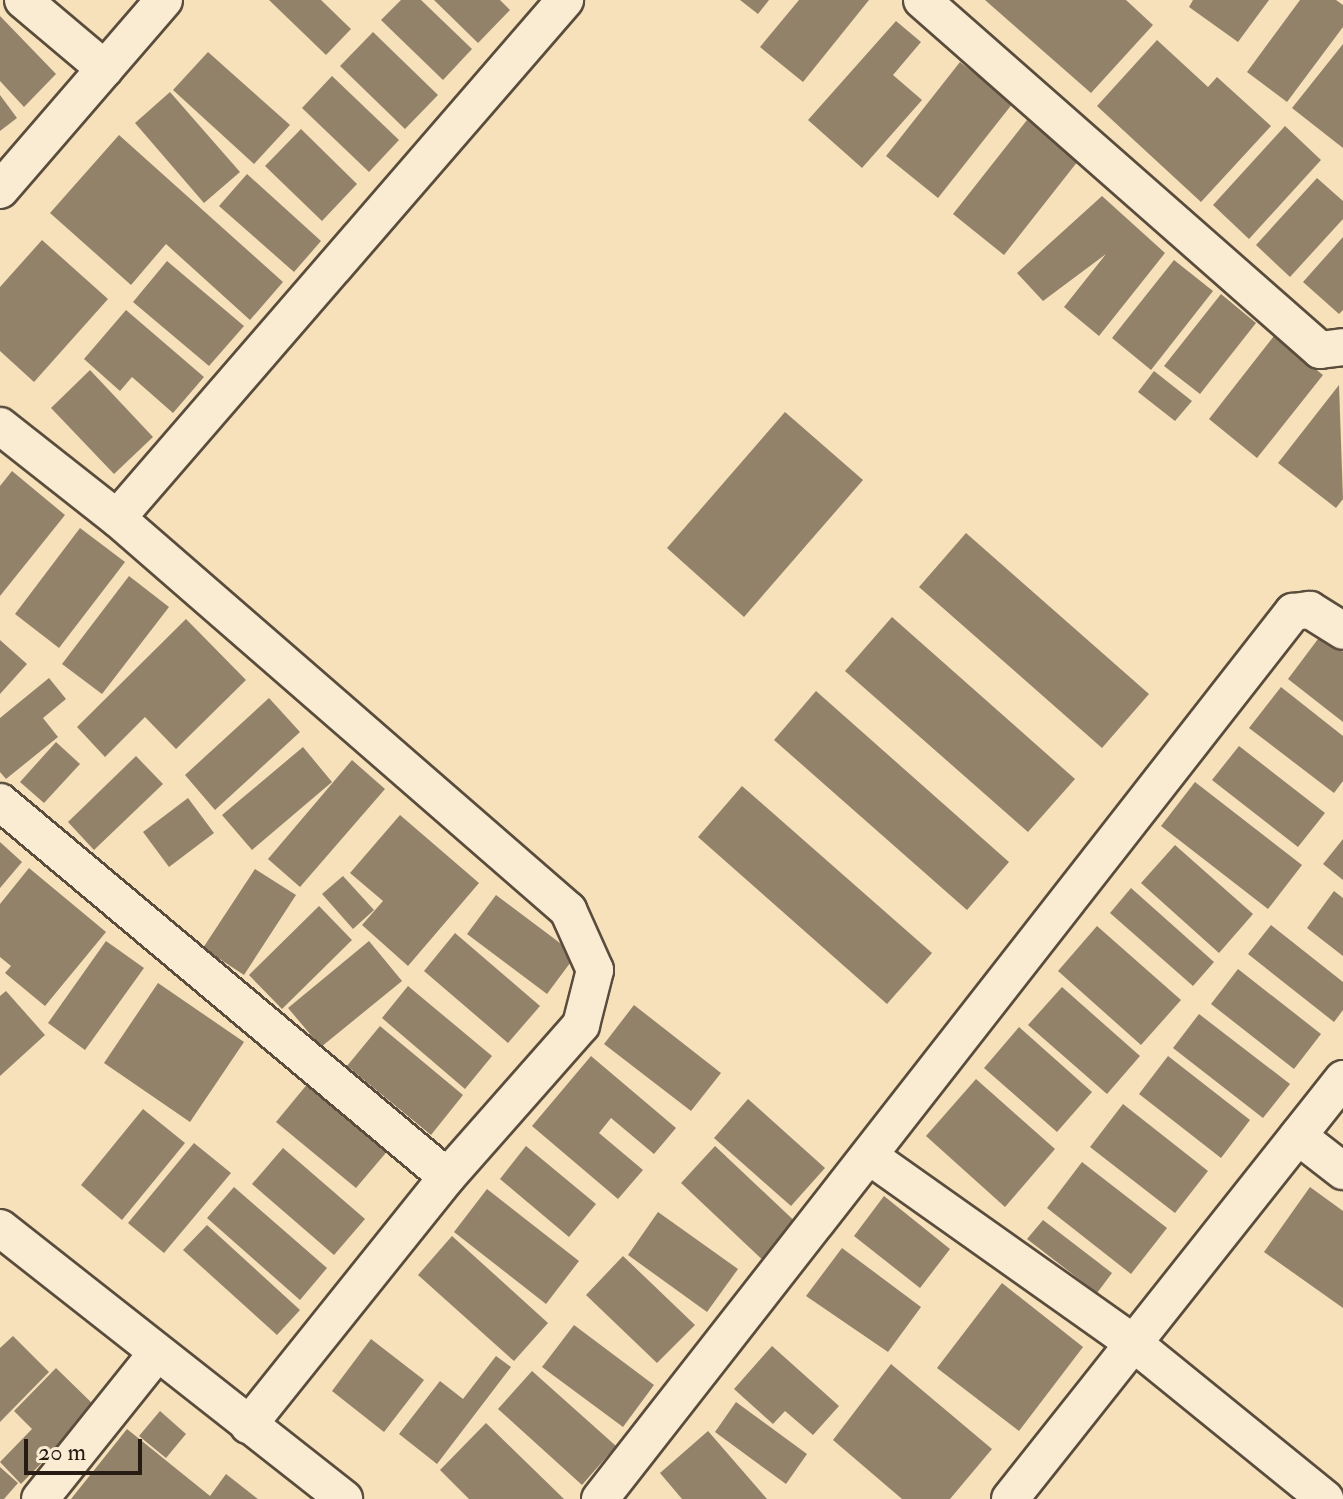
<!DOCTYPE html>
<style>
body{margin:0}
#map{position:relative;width:1343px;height:1499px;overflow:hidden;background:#f7e1bb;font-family:"IM FELL Double Pica",serif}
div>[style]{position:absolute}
.building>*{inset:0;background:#93826a}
.roads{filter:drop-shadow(2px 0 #5a4d3d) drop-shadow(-2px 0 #5a4d3d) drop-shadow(0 2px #5a4d3d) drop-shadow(0 -2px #5a4d3d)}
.street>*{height:36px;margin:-18px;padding:0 18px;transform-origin:18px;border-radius:18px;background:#faecd3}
span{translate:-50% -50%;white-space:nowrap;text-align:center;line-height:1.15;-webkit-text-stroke:6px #faecd3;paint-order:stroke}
.scale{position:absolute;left:24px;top:1439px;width:118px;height:36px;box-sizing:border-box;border:4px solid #261c13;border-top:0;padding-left:10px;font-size:24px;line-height:28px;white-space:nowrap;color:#261c13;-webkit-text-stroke:6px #faecd3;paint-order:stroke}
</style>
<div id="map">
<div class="building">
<div style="clip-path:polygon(269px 0,321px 0,351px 29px,326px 55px)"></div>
<div style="clip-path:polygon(401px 0,421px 0,472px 49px,443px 80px,381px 20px)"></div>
<div style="clip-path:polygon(434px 0,500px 0,510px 10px,478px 43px)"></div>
<div style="clip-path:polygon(740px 0,769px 0,758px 14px)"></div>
<div style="clip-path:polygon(799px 0,869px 0,803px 82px,760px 47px)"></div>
<div style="clip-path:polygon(985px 0,1126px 0,1153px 25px,1091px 93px)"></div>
<div style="clip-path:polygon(1193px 0,1269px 0,1238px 42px,1189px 7px)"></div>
<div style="clip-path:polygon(1300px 0,1336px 0,1343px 5px,1343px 27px,1287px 102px,1247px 72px)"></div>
<div style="clip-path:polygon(0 16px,56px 74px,24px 107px,0 81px)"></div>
<div style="clip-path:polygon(896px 21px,921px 42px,893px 75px,922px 100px,862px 168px,808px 120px)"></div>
<div style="clip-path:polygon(373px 32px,438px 95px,405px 129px,340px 66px)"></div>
<div style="clip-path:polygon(1157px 40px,1208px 87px,1217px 77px,1271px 126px,1201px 202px,1097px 106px)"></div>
<div style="clip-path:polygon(1343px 44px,1343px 148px,1292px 108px)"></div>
<div style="clip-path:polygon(208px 52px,290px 125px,254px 164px,173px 90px)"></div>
<div style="clip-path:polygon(960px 62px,1013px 103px,938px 198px,886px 156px)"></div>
<div style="clip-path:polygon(332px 76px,399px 140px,369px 172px,302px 108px)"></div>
<div style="clip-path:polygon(170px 92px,240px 172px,204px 203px,135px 123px)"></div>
<div style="clip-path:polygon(0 95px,17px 118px,0 131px)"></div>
<div style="clip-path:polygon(1027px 120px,1078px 161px,1004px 255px,953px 214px)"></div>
<div style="clip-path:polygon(1285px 126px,1321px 160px,1249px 239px,1213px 205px)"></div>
<div style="clip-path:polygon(301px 129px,357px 184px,322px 221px,265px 166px)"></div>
<div style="clip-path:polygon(119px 135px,283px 282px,250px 320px,166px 244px,131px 285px,50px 213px)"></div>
<div style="clip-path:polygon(247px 174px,321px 241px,294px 272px,219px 206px)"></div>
<div style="clip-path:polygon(1317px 178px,1343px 201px,1343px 219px,1290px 277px,1256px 245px)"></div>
<div style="clip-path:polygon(1102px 196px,1165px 253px,1099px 336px,1064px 307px,1106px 254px,1043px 301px,1017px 273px)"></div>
<div style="clip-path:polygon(1343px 237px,1343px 310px,1339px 314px,1303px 282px)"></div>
<div style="clip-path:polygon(42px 240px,108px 299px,34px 382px,0 351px,0 287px)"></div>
<div style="clip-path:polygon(1174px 260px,1213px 291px,1151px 370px,1112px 338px)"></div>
<div style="clip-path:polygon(167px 261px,244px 326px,209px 366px,133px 302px)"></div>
<div style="clip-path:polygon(1221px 294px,1256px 323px,1200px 394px,1164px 366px)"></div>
<div style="clip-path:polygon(126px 310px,204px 377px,173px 413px,132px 377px,120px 391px,84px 359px)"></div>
<div style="clip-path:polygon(1274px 336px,1323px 375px,1257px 458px,1209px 419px)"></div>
<div style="clip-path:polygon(90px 370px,153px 437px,114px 474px,51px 408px)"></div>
<div style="clip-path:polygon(1154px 371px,1192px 401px,1175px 421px,1138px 392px)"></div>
<div style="clip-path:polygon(1339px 385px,1343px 499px,1336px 508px,1278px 463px)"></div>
<div style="clip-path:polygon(785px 412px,863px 480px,744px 617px,667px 548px)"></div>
<div style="clip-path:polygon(12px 471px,65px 515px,0 596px,0 486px)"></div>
<div style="clip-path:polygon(80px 528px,125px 562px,59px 648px,15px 614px)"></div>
<div style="clip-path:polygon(966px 533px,1149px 694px,1102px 748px,919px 587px)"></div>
<div style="clip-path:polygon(129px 576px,169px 607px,102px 694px,62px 664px)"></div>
<div style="clip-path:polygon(892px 617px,1075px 779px,1028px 832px,845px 671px)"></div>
<div style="clip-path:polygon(186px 619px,246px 680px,176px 749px,145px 717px,105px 757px,77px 727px)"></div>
<div style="clip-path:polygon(1321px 635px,1343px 652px,1343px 722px,1288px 679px)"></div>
<div style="clip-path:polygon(0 640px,27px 664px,0 694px)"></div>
<div style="clip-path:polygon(49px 678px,66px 699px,43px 718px,58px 737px,6px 779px,0 772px,0 718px)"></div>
<div style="clip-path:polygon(1281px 687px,1343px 736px,1343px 781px,1334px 793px,1249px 728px)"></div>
<div style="clip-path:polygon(816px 691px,1009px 862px,967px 910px,774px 740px)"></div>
<div style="clip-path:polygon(269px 698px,300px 732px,215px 810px,185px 775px)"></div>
<div style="clip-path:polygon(56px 742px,80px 764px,44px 803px,20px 782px)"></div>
<div style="clip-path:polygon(1239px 746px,1325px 813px,1298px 847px,1212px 780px)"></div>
<div style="clip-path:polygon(303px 747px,332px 782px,252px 850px,222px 815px)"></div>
<div style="clip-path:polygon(136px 756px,163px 784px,94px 850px,68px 822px)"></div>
<div style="clip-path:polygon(352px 760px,385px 789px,300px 887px,268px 859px)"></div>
<div style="clip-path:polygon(1195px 782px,1302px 865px,1268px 909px,1161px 826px)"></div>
<div style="clip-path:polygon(742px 786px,932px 953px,887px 1004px,698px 837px)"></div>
<div style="clip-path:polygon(188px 798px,214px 833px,169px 867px,143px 832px)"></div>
<div style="clip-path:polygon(400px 815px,479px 883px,408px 966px,362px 925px,383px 901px,350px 873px)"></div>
<div style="clip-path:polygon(1343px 839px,1343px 880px,1323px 864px)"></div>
<div style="clip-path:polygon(0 842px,22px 862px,0 888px)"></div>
<div style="clip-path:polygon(1175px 845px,1253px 914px,1219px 953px,1141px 883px)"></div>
<div style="clip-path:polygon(29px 868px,106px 932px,45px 1006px,5px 973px,11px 966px,0 957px,0 904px)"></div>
<div style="clip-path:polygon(255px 869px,296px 895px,244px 975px,203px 948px)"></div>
<div style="clip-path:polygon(343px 876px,374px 910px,353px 929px,322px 894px)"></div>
<div style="clip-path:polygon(1131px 888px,1214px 962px,1193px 986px,1110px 913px)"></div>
<div style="clip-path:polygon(1334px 891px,1343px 898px,1343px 956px,1307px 928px)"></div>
<div style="clip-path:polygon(496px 895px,576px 955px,547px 994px,467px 934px)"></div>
<div style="clip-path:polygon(319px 906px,352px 940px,282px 1009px,249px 975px)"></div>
<div style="clip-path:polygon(1271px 925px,1343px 982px,1343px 1010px,1334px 1022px,1248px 954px)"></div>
<div style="clip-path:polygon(1097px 926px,1181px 1000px,1141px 1045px,1058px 971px)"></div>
<div style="clip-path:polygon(455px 933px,540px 1006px,508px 1043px,424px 971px)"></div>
<div style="clip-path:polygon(106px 941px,144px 968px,85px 1050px,48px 1023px)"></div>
<div style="clip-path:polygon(369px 941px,402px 981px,321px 1047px,288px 1008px)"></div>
<div style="clip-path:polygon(1238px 969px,1321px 1034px,1294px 1069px,1211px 1004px)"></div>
<div style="clip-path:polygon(158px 983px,244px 1042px,190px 1122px,104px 1063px)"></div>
<div style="clip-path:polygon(408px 986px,492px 1056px,465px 1089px,382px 1018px)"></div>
<div style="clip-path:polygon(1062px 987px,1140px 1056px,1107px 1094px,1028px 1025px)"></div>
<div style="clip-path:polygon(6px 991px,45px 1035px,0 1076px,0 996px)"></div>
<div style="clip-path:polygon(634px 1005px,721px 1073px,691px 1111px,604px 1044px)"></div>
<div style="clip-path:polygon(1199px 1014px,1290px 1084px,1263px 1118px,1173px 1048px)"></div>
<div style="clip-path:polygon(380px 1026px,463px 1095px,431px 1135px,347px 1066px)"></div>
<div style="clip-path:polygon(1019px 1027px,1092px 1092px,1057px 1132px,984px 1068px)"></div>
<div style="clip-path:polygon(591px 1056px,676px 1128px,654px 1154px,611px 1118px,599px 1133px,643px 1170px,618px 1199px,532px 1126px)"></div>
<div style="clip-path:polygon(1168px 1056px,1250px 1120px,1221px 1158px,1139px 1094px)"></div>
<div style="clip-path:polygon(976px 1079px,1055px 1149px,1005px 1207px,926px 1136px)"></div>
<div style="clip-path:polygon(309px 1082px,390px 1148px,356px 1188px,276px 1122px)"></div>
<div style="clip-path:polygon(748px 1099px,825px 1168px,791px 1206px,714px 1138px)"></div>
<div style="clip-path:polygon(1123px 1104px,1208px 1171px,1175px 1213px,1090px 1147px)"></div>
<div style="clip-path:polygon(143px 1109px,185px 1143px,122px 1220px,81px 1185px)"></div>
<div style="clip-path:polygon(194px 1143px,231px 1173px,164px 1253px,128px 1223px)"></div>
<div style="clip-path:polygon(526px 1146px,596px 1204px,569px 1237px,500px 1179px)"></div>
<div style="clip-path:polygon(715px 1146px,803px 1229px,768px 1265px,681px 1183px)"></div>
<div style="clip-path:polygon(283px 1148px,365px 1219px,334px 1255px,252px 1184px)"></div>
<div style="clip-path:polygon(1082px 1162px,1167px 1228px,1131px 1274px,1047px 1208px)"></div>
<div style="clip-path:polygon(234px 1187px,327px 1268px,300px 1300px,207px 1218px)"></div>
<div style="clip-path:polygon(1310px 1187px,1343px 1211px,1343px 1308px,1264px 1252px)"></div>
<div style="clip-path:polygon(487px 1189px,579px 1261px,546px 1304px,454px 1232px)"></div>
<div style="clip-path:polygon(884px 1196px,950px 1249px,920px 1288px,854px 1236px)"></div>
<div style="clip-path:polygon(658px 1212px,738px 1269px,707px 1312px,628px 1255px)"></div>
<div style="clip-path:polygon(1043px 1220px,1112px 1273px,1097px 1293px,1027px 1239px)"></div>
<div style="clip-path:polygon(207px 1225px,300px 1310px,277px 1335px,183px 1250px)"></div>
<div style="clip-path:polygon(452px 1236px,548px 1323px,514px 1361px,418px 1275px)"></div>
<div style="clip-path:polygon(842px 1248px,921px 1307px,888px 1352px,806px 1296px)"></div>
<div style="clip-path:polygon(623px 1256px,695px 1325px,657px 1363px,586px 1295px)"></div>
<div style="clip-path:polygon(1002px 1283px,1083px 1347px,1019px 1431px,937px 1368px)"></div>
<div style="clip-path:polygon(574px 1325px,654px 1385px,623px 1427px,542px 1367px)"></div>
<div style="clip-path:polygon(13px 1336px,49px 1372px,0 1422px,0 1348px)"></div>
<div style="clip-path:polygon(371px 1339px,424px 1380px,384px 1432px,332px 1391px)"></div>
<div style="clip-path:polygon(772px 1346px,839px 1406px,813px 1435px,785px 1411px,773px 1424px,734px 1389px)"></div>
<div style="clip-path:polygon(496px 1356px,511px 1367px,437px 1464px,399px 1434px,440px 1381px,463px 1399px)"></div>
<div style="clip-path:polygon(891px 1364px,992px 1449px,950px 1499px,902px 1499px,833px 1440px)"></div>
<div style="clip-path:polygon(56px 1368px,96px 1407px,21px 1484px,0 1462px,32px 1429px,14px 1411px)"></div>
<div style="clip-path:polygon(532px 1371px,616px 1446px,582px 1485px,498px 1409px)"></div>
<div style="clip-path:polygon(736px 1402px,807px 1454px,786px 1484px,715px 1432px)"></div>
<div style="clip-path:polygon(160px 1411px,186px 1434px,166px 1458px,139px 1436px)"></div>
<div style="clip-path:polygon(486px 1423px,564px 1499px,469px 1499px,440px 1470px)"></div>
<div style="clip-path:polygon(127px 1429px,210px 1496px,226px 1474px,258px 1499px,71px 1499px)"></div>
<div style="clip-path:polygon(708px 1431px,767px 1499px,682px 1499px,660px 1473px)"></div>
<div style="clip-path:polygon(0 1467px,18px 1483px,4px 1499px,0 1499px)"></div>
</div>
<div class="roads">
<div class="street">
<div style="left:23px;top:0;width:107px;rotate:40.1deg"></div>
<div style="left:922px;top:0;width:530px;rotate:41.33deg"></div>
<div style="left:1320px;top:350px;width:23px;rotate:-7deg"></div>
<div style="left:0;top:190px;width:251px;rotate:-49.2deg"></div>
<div style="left:0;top:426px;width:149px;rotate:38.2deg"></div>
<div style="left:117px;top:518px;width:598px;rotate:41deg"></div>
<div style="left:568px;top:910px;width:66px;rotate:65.8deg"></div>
<div style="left:595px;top:970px;width:57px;rotate:104.3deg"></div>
<div style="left:581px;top:1025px;width:203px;rotate:131.4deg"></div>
<div style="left:447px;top:1177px;width:318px;rotate:128.7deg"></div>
<div style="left:117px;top:518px;width:685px;rotate:-49.14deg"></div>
<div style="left:0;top:802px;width:583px;rotate:39.99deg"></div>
<div style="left:1298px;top:1136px;width:57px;rotate:37.9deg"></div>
<div style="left:872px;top:1158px;width:319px;rotate:35.3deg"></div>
<div style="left:1132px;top:1342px;width:249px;rotate:39.1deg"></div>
<div style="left:0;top:1228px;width:438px;rotate:38.2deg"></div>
<div style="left:40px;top:1499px;width:187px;rotate:-51.3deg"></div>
<div style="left:600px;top:1499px;width:1126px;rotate:-52deg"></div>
<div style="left:1293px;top:612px;width:17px;rotate:-7deg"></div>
<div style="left:1310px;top:610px;width:39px;rotate:32deg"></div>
<div style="left:1010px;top:1499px;width:536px;rotate:-51.59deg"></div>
</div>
</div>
<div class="scale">20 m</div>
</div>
